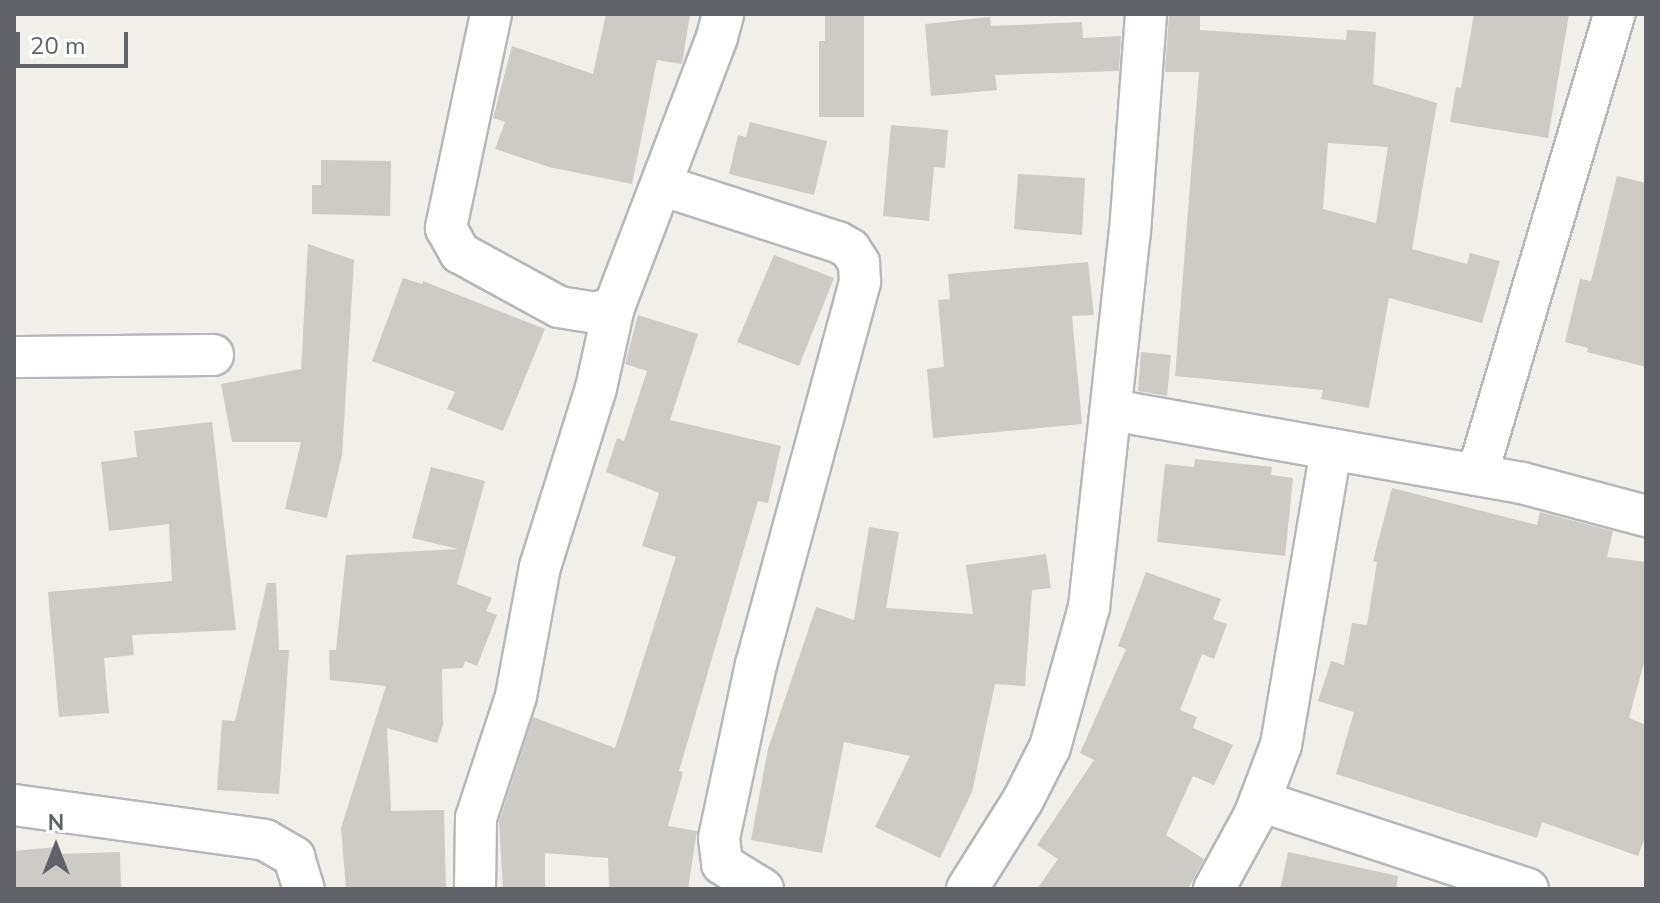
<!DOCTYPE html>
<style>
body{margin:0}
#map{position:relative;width:1660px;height:903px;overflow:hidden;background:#f0efe9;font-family:"Nunito Sans",sans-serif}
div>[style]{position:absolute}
.building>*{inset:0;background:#cccbc5}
.roads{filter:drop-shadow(2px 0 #b5b7bb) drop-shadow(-2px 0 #b5b7bb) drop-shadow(0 2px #b5b7bb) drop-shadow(0 -2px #b5b7bb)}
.street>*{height:40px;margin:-20px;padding:0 20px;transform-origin:20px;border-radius:20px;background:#fff}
span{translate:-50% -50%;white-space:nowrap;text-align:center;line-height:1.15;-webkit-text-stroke:7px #fff;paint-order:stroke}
.frame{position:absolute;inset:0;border:16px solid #606267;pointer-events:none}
.north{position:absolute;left:16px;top:807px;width:80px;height:80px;-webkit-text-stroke:6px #fff;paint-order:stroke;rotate:0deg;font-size:22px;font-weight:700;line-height:32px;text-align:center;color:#606267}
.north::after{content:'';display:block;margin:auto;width:28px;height:36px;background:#606267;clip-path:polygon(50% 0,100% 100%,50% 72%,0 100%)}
.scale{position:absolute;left:16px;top:32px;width:112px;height:36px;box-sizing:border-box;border:4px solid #606267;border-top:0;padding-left:10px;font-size:24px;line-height:28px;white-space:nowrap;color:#606267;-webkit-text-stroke:6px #fff;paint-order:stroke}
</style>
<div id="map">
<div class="building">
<div style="clip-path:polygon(606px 14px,690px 14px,682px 64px,657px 60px,632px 184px,549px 167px,495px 149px,505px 122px,493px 118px,512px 46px,593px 74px)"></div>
<div style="clip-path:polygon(825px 14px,864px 14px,864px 117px,819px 117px,819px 41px,825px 41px)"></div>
<div style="clip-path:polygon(evenodd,1169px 14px,1200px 14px,1200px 30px,1346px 40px,1347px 30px,1376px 32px,1373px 84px,1437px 103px,1412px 249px,1467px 264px,1470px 253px,1500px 261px,1482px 323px,1389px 298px,1369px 408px,1321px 399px,1323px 390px,1175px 376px,1199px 72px,1165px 72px,1169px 14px,1328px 143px,1388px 147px,1376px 223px,1323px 209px,1328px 143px)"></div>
<div style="clip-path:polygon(1474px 14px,1569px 14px,1548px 138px,1450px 122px,1456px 87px,1461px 88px)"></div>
<div style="clip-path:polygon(990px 17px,991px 26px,1082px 22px,1083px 38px,1121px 36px,1119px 71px,995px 75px,997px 90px,931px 96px,925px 24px)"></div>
<div style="clip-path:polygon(750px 122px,827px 141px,814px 195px,729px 174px,738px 135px,746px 137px)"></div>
<div style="clip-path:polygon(891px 125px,948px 130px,945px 168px,934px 167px,929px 221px,883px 216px)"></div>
<div style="clip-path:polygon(321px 160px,391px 161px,390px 216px,312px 214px,312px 185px,321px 185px)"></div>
<div style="clip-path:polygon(1018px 174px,1085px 178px,1082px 235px,1014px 229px)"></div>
<div style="clip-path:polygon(1617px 176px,1646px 183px,1646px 367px,1587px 352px,1588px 348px,1565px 342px,1580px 279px,1591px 281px)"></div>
<div style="clip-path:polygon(308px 244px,354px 260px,342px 455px,327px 518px,285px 509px,301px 442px,232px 442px,221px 384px,301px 369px)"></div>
<div style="clip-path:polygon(774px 255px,834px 278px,799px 366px,737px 342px)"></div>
<div style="clip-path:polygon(1088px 262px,1094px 315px,1072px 316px,1082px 424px,933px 438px,927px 369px,944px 367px,938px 300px,950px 299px,948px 274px)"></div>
<div style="clip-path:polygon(403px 278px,422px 284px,423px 281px,545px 329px,503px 431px,447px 409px,455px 392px,372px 361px)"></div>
<div style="clip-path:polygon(638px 315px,698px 334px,670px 420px,781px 446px,768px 503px,758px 501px,679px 771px,683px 772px,668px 826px,697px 831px,688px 889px,609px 889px,608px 858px,545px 853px,545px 889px,503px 889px,499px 822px,533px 717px,615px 748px,676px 557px,642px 546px,659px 493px,606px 472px,617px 438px,624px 441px,647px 371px,625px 364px)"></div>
<div style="clip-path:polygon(1141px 352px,1171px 355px,1167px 396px,1138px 391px)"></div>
<div style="clip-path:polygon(212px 422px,236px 630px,132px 635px,134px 655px,104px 658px,109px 713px,59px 717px,48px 592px,172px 581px,169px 524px,109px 531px,101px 462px,137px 457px,134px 431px)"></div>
<div style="clip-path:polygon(1195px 459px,1272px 467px,1271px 475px,1293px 478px,1285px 556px,1157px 542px,1165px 464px,1194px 467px)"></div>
<div style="clip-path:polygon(431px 467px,485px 481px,457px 584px,492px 598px,486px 611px,497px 615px,477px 666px,465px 661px,463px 668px,442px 669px,443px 725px,437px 743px,387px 728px,391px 811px,444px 810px,446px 889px,346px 889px,341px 828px,386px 686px,330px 680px,329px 650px,336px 650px,346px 555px,458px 549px,412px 538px)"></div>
<div style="clip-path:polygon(1392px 488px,1537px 525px,1540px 512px,1613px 531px,1607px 557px,1646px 562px,1646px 655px,1629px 718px,1646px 725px,1646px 835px,1638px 856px,1542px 822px,1537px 838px,1336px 774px,1354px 712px,1318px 701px,1331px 661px,1344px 665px,1352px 623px,1367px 625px,1377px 562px,1373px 561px)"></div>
<div style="clip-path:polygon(869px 527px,899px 532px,886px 608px,973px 614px,966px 565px,1046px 554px,1051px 588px,1032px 590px,1025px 686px,995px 684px,972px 792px,940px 858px,875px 827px,910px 756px,844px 742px,822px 853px,751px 840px,768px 749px,816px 607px,854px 620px)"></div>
<div style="clip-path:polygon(1146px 572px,1221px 599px,1213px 619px,1227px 624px,1214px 659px,1202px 654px,1180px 710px,1197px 717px,1193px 728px,1233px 745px,1214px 785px,1193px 776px,1166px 835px,1204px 859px,1188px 889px,1037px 889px,1058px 859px,1037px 845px,1094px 760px,1080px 753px,1126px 649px,1118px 646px)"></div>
<div style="clip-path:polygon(267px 583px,276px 583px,279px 650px,289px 650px,279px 794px,217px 790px,222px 720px,235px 721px)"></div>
<div style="clip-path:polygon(57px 847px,57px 854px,120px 852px,121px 889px,14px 889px,14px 851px)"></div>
<div style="clip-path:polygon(1288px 852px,1398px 876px,1396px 889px,1280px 889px)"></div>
</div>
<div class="roads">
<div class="street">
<div style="left:491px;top:14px;width:219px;rotate:101.9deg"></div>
<div style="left:446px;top:228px;width:29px;rotate:61deg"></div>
<div style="left:460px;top:253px;width:113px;rotate:28.6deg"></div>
<div style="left:559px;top:307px;width:36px;rotate:9deg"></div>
<div style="left:595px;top:313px;width:20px;rotate:-18deg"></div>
<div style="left:661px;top:185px;width:186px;rotate:17.9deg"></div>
<div style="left:838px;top:242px;width:14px;rotate:30deg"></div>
<div style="left:850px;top:249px;width:17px;rotate:57deg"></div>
<div style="left:859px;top:263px;width:19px;rotate:87deg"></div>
<div style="left:860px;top:282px;width:396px;rotate:105.2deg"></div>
<div style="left:756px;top:664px;width:178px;rotate:102deg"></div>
<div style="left:719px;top:838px;width:26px;rotate:83deg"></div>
<div style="left:722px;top:864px;width:48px;rotate:31.4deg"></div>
<div style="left:14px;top:357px;width:199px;rotate:-0.6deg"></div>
<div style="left:1112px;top:410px;width:416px;rotate:10.1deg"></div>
<div style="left:1522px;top:483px;width:128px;rotate:14.9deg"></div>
<div style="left:1477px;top:475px;width:481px;rotate:-73.4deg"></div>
<div style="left:1260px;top:801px;width:282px;rotate:18.2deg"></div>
<div style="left:14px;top:805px;width:253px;rotate:7.9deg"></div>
<div style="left:265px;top:840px;width:34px;rotate:30deg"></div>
<div style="left:294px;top:857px;width:34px;rotate:73deg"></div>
<div style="left:475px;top:889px;width:71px;rotate:-89.2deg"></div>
<div style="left:476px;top:818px;width:128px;rotate:-71.8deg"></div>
<div style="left:516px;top:696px;width:131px;rotate:-79.5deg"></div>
<div style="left:540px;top:567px;width:188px;rotate:-72.6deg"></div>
<div style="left:596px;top:388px;width:83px;rotate:-77.5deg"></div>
<div style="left:614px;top:307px;width:289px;rotate:-69.1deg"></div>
<div style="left:717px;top:37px;width:24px;rotate:-75deg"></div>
<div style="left:967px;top:889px;width:105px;rotate:-57.8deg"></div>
<div style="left:1023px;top:800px;width:59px;rotate:-63deg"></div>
<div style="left:1050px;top:747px;width:145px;rotate:-74.4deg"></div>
<div style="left:1089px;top:607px;width:377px;rotate:-83.8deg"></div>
<div style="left:1130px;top:232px;width:219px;rotate:-85.8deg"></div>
<div style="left:1214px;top:889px;width:83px;rotate:-61.3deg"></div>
<div style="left:1254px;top:816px;width:76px;rotate:-69.2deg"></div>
<div style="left:1281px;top:745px;width:300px;rotate:-80.4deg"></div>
</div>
</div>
<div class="frame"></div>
<div class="north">N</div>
<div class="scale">20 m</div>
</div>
